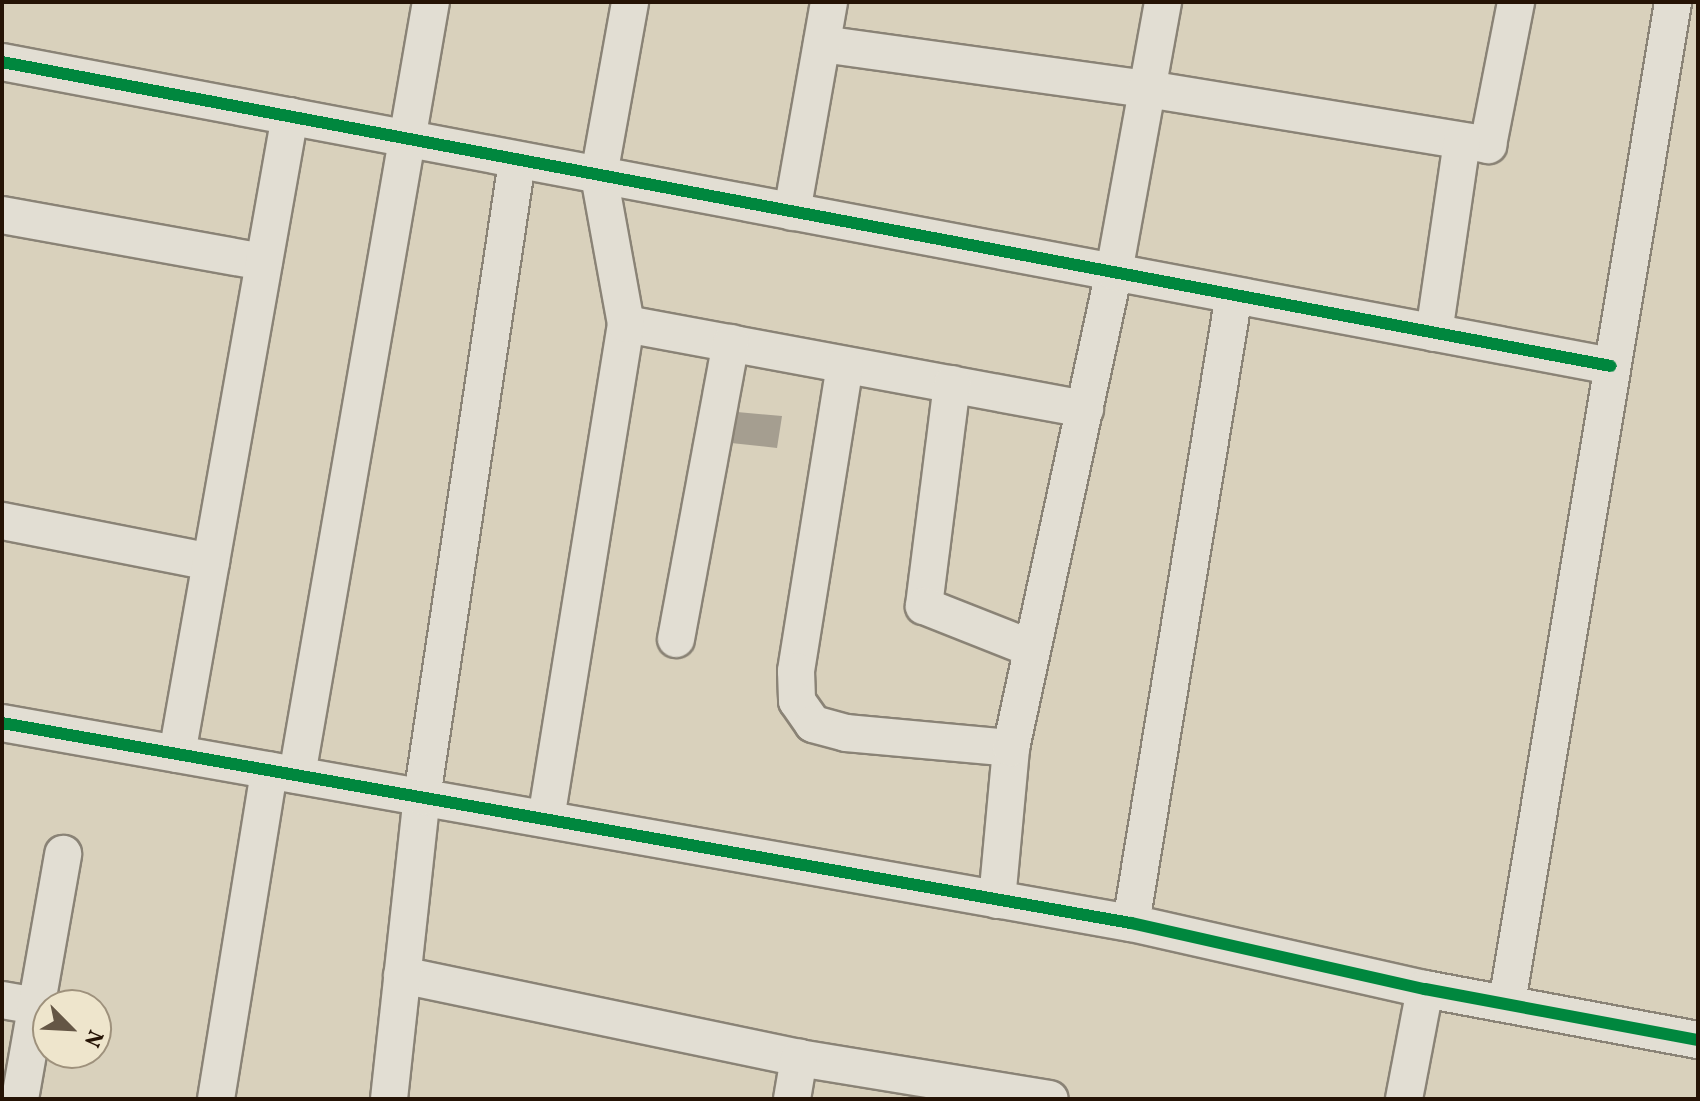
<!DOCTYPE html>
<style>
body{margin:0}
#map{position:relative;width:1700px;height:1101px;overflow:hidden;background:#d9d1bc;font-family:Vollkorn,serif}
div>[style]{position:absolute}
.building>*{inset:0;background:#a59e90}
.roads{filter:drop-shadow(2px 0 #8a8376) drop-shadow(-2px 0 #8a8376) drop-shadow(0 2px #8a8376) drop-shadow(0 -2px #8a8376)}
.minor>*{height:36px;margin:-18px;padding:0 18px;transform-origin:18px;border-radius:18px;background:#e2ded3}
.cycleway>*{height:12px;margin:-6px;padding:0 6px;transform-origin:6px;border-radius:6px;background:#00873e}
span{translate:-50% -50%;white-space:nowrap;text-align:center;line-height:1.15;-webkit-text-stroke:7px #eee5cc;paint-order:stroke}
.frame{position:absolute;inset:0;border:4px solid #251305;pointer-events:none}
.north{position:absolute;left:32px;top:989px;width:80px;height:80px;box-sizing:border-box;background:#eee5cc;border:2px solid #9e917c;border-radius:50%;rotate:114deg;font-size:22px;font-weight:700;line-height:32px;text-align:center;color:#251305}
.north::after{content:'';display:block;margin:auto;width:28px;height:36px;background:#645645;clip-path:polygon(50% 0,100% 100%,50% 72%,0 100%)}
</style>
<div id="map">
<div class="building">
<div style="clip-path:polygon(737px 412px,782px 416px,777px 448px,731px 443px)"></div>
</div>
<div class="roads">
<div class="minor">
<div style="left:822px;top:44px;width:328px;rotate:7.9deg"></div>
<div style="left:1147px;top:89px;width:346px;rotate:9.3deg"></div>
<div style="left:1488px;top:145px;width:146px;rotate:-78.9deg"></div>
<div style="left:2px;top:62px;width:1637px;rotate:10.7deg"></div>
<div style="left:792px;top:212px;width:213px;rotate:-80deg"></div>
<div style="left:2px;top:215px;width:266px;rotate:10.2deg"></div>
<div style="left:626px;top:324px;width:467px;rotate:10.5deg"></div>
<div style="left:1434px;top:333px;width:194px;rotate:-81.7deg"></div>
<div style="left:845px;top:365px;width:310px;rotate:99.1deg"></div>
<div style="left:796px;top:671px;width:30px;rotate:88deg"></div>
<div style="left:797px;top:701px;width:28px;rotate:55deg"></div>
<div style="left:813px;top:724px;width:34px;rotate:15deg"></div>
<div style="left:846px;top:733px;width:166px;rotate:5.2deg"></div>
<div style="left:952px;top:384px;width:224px;rotate:97.2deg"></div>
<div style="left:924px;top:606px;width:114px;rotate:21.6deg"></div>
<div style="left:2px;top:521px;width:213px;rotate:11.1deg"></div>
<div style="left:676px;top:639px;width:301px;rotate:-79.5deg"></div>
<div style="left:2px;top:723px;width:1147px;rotate:10.05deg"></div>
<div style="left:1131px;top:923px;width:301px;rotate:12.7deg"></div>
<div style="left:1425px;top:989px;width:278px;rotate:10.6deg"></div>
<div style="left:177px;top:754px;width:648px;rotate:-79.96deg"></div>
<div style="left:297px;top:775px;width:785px;rotate:-80.17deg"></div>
<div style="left:546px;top:819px;width:501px;rotate:-80.82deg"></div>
<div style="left:626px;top:324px;width:151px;rotate:-100.3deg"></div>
<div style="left:599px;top:175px;width:176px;rotate:-79.8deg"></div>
<div style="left:997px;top:900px;width:153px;rotate:-84.7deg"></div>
<div style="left:1011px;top:748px;width:487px;rotate:-77.8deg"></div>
<div style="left:1114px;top:272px;width:274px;rotate:-79.7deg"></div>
<div style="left:1131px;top:923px;width:636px;rotate:-80.69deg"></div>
<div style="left:402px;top:975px;width:406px;rotate:11.8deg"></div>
<div style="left:799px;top:1058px;width:254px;rotate:9.3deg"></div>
<div style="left:2px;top:1000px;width:35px;rotate:10deg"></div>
<div style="left:1507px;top:1003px;width:1015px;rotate:-80.58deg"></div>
<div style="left:20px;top:1099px;width:249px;rotate:-80deg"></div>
<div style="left:216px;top:1099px;width:333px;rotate:-80.8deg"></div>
<div style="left:389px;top:1099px;width:304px;rotate:-83.8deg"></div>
<div style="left:422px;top:797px;width:643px;rotate:-81.5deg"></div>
<div style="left:792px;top:1099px;width:42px;rotate:-80.3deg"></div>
<div style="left:1404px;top:1099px;width:112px;rotate:-79.2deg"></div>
</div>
</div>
<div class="cycleway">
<div style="left:2px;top:62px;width:1637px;rotate:10.7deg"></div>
<div style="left:2px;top:723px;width:1147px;rotate:10.05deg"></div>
<div style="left:1131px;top:923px;width:301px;rotate:12.7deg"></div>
<div style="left:1425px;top:989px;width:278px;rotate:10.6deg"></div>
</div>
<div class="frame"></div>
<div class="north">N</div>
</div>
